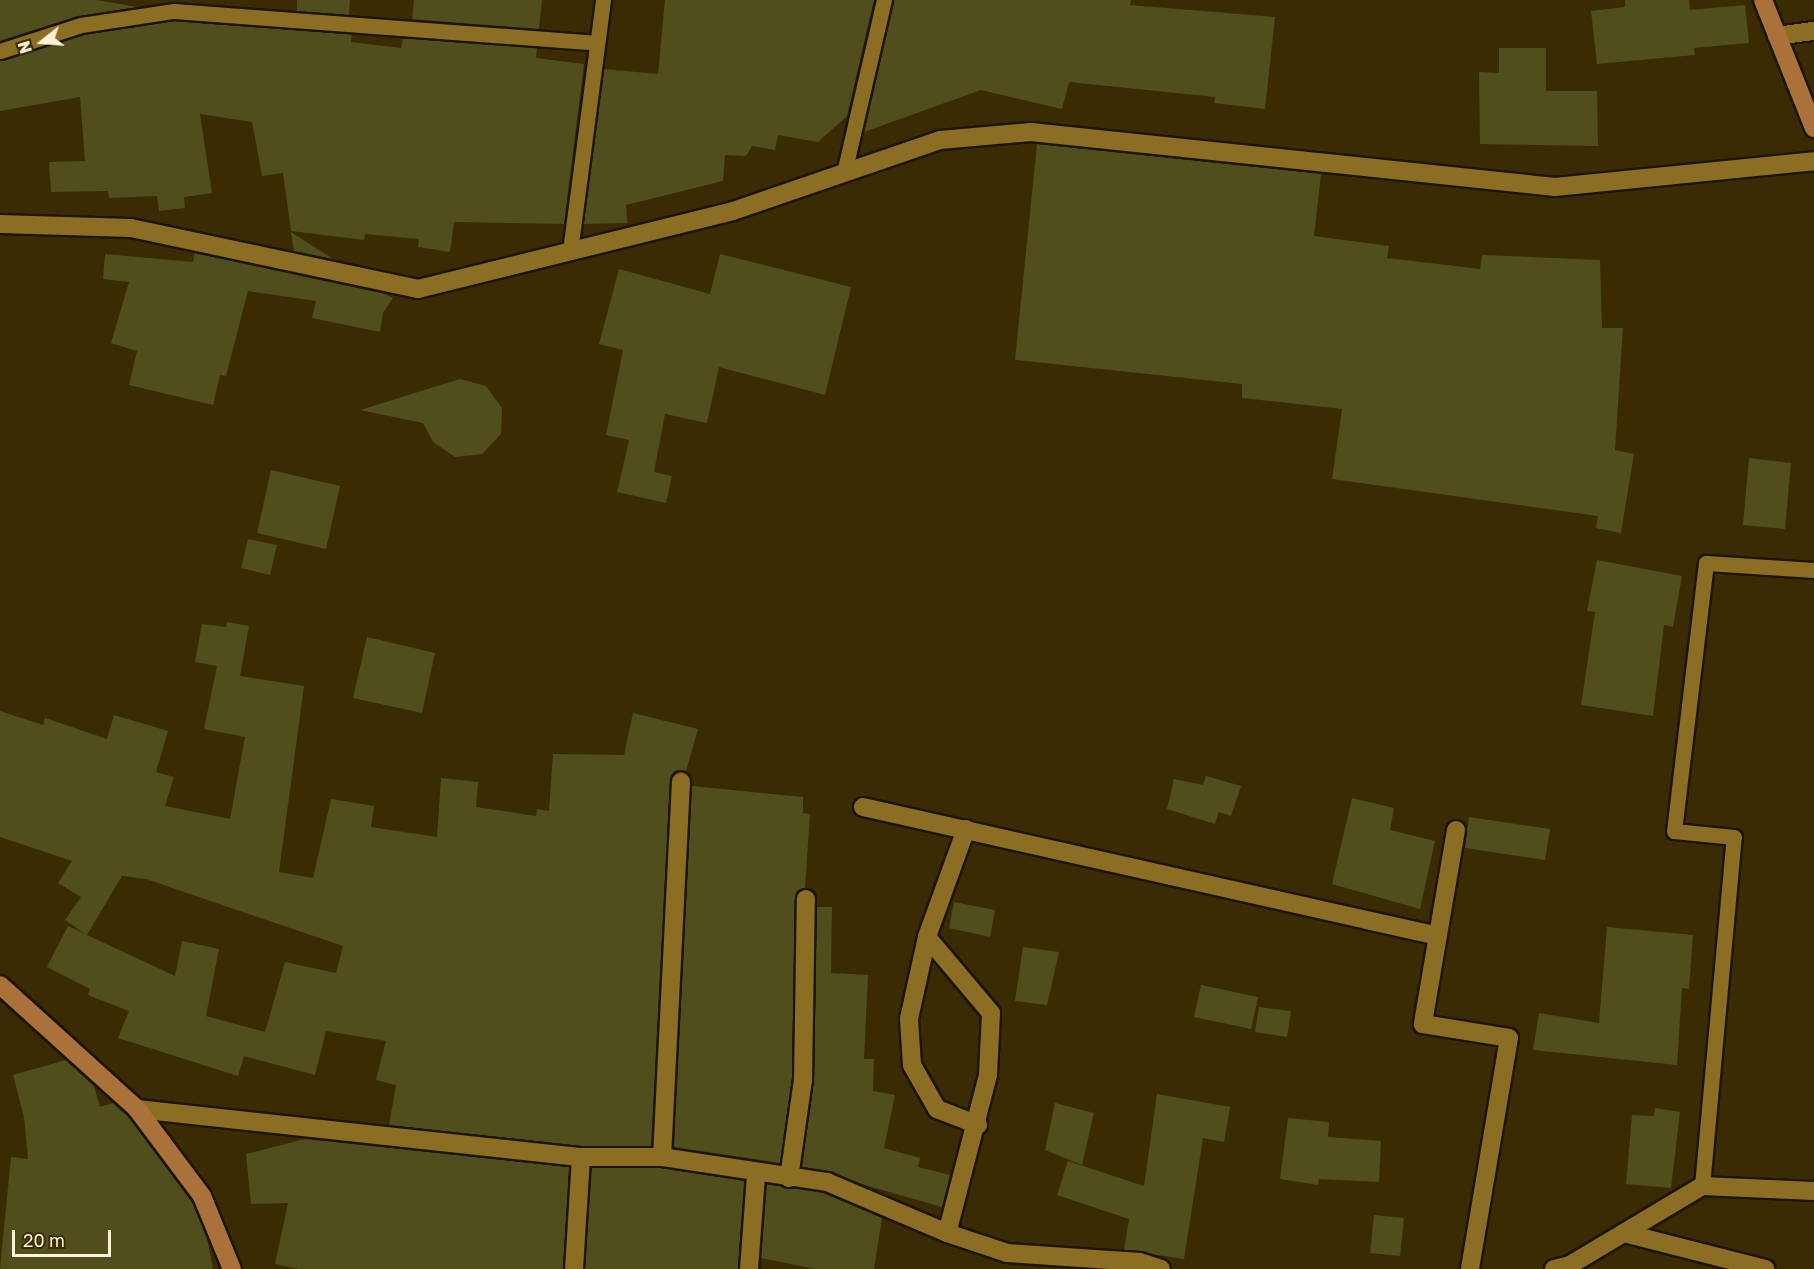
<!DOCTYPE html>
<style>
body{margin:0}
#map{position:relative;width:1814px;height:1269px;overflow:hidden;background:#3a2b03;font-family:"Golos Text",sans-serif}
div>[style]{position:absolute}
.building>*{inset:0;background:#504e1d}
.roads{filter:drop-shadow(2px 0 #1d1401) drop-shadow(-2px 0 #1d1401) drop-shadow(0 2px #1d1401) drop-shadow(0 -2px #1d1401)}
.lane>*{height:15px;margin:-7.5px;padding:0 7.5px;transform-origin:7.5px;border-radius:7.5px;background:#8b6e24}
.street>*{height:18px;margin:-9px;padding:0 9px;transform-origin:9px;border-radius:9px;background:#8b6e24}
.secondary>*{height:18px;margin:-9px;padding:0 9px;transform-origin:9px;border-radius:9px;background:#ab713a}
span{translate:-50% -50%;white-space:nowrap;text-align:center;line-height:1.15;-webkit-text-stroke:5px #3a2b03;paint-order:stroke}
.north{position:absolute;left:12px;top:12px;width:60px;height:60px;-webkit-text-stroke:4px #3a2b03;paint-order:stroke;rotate:253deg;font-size:16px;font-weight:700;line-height:24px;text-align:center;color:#fff3d7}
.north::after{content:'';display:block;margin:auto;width:21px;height:27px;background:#fff3d7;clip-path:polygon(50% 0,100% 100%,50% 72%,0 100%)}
.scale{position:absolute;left:12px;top:1230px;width:99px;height:27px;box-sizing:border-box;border:3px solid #fff3d7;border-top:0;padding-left:8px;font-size:18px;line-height:21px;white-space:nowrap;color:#fff3d7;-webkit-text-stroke:4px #3a2b03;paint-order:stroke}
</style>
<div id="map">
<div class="building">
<div style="clip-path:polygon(0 0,96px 0,138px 7px,78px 16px,0 41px)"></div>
<div style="clip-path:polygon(297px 0,350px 0,349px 15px,297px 11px)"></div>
<div style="clip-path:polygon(414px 0,542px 0,539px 29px,412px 19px)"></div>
<div style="clip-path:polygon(665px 0,874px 0,847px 116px,818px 142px,778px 135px,775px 150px,752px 146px,746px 156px,725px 155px,723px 181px,626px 205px,627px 223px,583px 224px,604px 69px,658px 74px)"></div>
<div style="clip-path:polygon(894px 0,1131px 0,1130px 5px,1275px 17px,1265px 109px,1214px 103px,1215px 97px,1069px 82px,1062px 109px,981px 90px,864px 132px)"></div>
<div style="clip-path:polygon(1625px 0,1689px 0,1690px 10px,1745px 5px,1749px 43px,1694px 48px,1695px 55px,1597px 64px,1591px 11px,1625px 7px)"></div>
<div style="clip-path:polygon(174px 21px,352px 34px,351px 42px,401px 48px,403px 38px,537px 48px,536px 58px,584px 64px,564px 224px,454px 222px,450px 252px,418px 247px,419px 239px,365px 234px,364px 240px,291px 231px,283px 173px,262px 176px,252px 122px,200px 114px,212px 193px,184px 197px,185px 208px,159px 211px,157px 196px,109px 198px,108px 191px,51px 192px,49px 162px,85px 161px,80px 97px,0 111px,0 61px,83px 35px)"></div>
<div style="clip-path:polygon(1499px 48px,1546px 48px,1546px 91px,1597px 91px,1598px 146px,1480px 144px,1479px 72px,1499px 73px)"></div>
<div style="clip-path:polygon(1037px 144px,1321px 174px,1314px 236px,1389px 246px,1387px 258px,1480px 269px,1482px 255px,1600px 260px,1602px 328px,1623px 328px,1615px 450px,1634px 454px,1621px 533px,1596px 528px,1598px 516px,1332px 479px,1342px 409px,1242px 398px,1242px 384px,1015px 360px)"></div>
<div style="clip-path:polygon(291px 232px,333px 259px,294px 251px)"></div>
<div style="clip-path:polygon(195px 253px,385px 294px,393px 298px,383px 313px,380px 332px,312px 318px,316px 301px,248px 291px,226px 376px,220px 375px,213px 405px,129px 385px,137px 351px,111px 343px,129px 282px,103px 279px,105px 254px,193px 262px)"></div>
<div style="clip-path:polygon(720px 254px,851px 287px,825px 395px,719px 367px,707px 423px,665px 414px,654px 472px,672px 476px,666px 503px,617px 492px,629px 440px,606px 435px,623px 350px,599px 344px,619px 269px,710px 294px)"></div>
<div style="clip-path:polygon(460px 379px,486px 386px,502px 408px,501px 434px,482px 454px,455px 457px,433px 442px,423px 423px,360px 410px)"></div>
<div style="clip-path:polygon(1749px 458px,1791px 463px,1785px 529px,1743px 525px)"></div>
<div style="clip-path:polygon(271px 470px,340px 486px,326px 549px,257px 533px)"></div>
<div style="clip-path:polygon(248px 539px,277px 545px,270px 575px,241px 568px)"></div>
<div style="clip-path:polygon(1597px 560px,1682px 576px,1673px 627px,1664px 625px,1653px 716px,1581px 705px,1595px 612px,1587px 611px)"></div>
<div style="clip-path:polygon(evenodd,227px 622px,249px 626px,240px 676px,304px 686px,279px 872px,313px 878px,331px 799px,374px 806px,371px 827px,437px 837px,441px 778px,478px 782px,476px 807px,536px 816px,537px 809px,549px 811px,553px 754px,624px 755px,633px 713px,698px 729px,686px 771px,675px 771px,670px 780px,651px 1146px,582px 1146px,389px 1125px,396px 1085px,376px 1080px,386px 1041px,326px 1031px,315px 1075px,244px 1056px,238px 1076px,118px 1038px,129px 1011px,88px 995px,90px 989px,47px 967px,68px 926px,85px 934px,65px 920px,81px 897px,58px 883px,72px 861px,0 837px,0 711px,43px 725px,45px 718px,107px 739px,114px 715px,168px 731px,156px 772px,174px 777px,165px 806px,230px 819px,245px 737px,204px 729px,217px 666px,195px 662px,202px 624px,226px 627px,227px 622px,122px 876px,146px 879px,343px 946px,336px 973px,285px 962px,265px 1032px,206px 1016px,219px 949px,182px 941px,175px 976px,87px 935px,122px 876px)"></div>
<div style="clip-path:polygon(367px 637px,435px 653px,422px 713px,353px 698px)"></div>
<div style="clip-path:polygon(1206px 776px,1241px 786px,1231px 816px,1219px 812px,1215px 824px,1167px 809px,1174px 779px,1203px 785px)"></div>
<div style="clip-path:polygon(692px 786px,803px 797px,803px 813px,810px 814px,805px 888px,795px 899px,792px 1079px,780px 1163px,674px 1147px)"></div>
<div style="clip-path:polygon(1352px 798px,1394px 808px,1390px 830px,1435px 841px,1420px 909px,1332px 884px)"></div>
<div style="clip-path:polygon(1469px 817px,1550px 829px,1545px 860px,1465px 848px)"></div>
<div style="clip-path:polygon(954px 902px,995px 910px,990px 937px,949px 928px)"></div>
<div style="clip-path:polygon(817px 907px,832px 907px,831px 973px,868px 975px,864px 1059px,874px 1059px,873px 1091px,895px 1095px,884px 1148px,920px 1158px,918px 1167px,950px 1175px,942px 1207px,802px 1167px,814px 1080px)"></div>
<div style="clip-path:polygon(1607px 927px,1693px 935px,1689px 989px,1682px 988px,1677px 1065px,1533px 1050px,1539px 1013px,1599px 1023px)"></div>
<div style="clip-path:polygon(1023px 947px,1059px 952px,1047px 1005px,1015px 1001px)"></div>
<div style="clip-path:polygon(1201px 985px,1258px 997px,1251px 1029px,1194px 1017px)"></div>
<div style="clip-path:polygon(1259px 1007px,1291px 1011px,1287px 1037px,1255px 1032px)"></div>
<div style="clip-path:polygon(66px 1060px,94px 1086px,100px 1107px,113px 1103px,129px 1117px,192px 1202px,207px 1238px,213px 1269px,0 1269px,11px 1157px,28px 1159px,24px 1117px,13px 1075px)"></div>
<div style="clip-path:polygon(1157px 1094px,1230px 1107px,1224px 1142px,1203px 1138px,1184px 1259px,1124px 1250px,1129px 1219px,1057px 1195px,1068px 1161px,1144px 1186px)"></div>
<div style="clip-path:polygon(1055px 1103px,1094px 1113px,1082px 1165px,1045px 1150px)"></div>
<div style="clip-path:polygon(1655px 1108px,1680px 1112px,1671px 1188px,1626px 1184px,1632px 1115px,1654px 1116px)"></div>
<div style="clip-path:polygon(1288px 1118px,1329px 1122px,1328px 1137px,1381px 1141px,1379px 1182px,1319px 1179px,1318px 1185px,1280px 1179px)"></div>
<div style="clip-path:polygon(305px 1139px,569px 1167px,563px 1269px,299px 1269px,275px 1264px,288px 1203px,251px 1204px,246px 1154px)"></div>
<div style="clip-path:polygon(592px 1168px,661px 1168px,744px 1181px,738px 1269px,585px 1269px)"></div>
<div style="clip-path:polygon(767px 1184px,824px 1193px,882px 1218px,874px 1269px,815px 1269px,761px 1258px)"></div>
<div style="clip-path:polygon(1374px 1215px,1404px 1218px,1400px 1256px,1370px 1253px)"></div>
</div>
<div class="roads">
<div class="lane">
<div style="left:0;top:51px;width:85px;rotate:-17.8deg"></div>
<div style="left:81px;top:25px;width:94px;rotate:-8.6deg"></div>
<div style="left:174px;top:11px;width:422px;rotate:4.3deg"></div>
<div style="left:844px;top:173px;width:178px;rotate:-77deg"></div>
<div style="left:570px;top:251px;width:253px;rotate:-82.5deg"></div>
<div style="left:1702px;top:1186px;width:350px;rotate:-84.8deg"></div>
<div style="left:1734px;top:837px;width:60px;rotate:-174.3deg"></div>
<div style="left:1674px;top:831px;width:270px;rotate:-83.2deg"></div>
<div style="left:1706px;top:563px;width:108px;rotate:3.7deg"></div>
</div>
<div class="street">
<div style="left:1777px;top:36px;width:37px;rotate:-8deg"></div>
<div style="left:0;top:224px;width:131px;rotate:1.7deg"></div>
<div style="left:131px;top:228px;width:293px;rotate:12deg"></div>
<div style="left:418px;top:289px;width:325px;rotate:-13.9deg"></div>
<div style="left:733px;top:211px;width:219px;rotate:-18.9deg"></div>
<div style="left:940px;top:140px;width:91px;rotate:-5deg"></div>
<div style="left:1031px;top:132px;width:527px;rotate:5.99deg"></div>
<div style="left:1555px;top:187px;width:260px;rotate:-5.7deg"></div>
<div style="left:863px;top:807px;width:589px;rotate:12.64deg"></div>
<div style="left:966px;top:829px;width:115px;rotate:109.9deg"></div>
<div style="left:927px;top:937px;width:84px;rotate:102.4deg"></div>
<div style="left:909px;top:1019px;width:46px;rotate:86.3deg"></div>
<div style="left:912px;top:1065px;width:51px;rotate:60.4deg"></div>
<div style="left:937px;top:1109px;width:44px;rotate:21.3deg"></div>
<div style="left:1456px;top:830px;width:197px;rotate:99.7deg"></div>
<div style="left:1423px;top:1024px;width:87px;rotate:9.2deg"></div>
<div style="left:1509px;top:1038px;width:234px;rotate:99.6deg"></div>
<div style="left:927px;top:937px;width:99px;rotate:49.9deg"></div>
<div style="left:991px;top:1013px;width:62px;rotate:92.8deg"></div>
<div style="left:988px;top:1075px;width:163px;rotate:104.5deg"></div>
<div style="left:137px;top:1109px;width:447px;rotate:6.2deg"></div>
<div style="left:581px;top:1157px;width:81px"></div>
<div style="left:662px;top:1157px;width:167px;rotate:8.6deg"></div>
<div style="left:827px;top:1182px;width:130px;rotate:23deg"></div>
<div style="left:947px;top:1233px;width:63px;rotate:18.4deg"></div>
<div style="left:1007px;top:1253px;width:133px;rotate:3.9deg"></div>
<div style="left:1140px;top:1262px;width:22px;rotate:18deg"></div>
<div style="left:662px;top:1157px;width:376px;rotate:-87.1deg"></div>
<div style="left:789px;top:1178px;width:99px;rotate:-81.9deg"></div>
<div style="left:803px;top:1080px;width:181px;rotate:-89.1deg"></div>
<div style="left:1624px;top:1233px;width:146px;rotate:14.3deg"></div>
<div style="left:574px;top:1269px;width:112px;rotate:-86.4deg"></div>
<div style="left:749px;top:1269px;width:94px;rotate:-85.7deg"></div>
<div style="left:1554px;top:1269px;width:16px;rotate:-14deg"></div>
<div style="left:1570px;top:1265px;width:154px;rotate:-30.9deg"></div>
<div style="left:1702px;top:1186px;width:112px;rotate:2.6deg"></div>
</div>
<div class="secondary">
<div style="left:1763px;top:0;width:138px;rotate:68.3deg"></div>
<div style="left:0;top:985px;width:185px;rotate:42.1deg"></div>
<div style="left:137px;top:1109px;width:109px;rotate:53.2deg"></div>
<div style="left:202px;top:1196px;width:79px;rotate:67.7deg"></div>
</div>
</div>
<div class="north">N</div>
<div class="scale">20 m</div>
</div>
